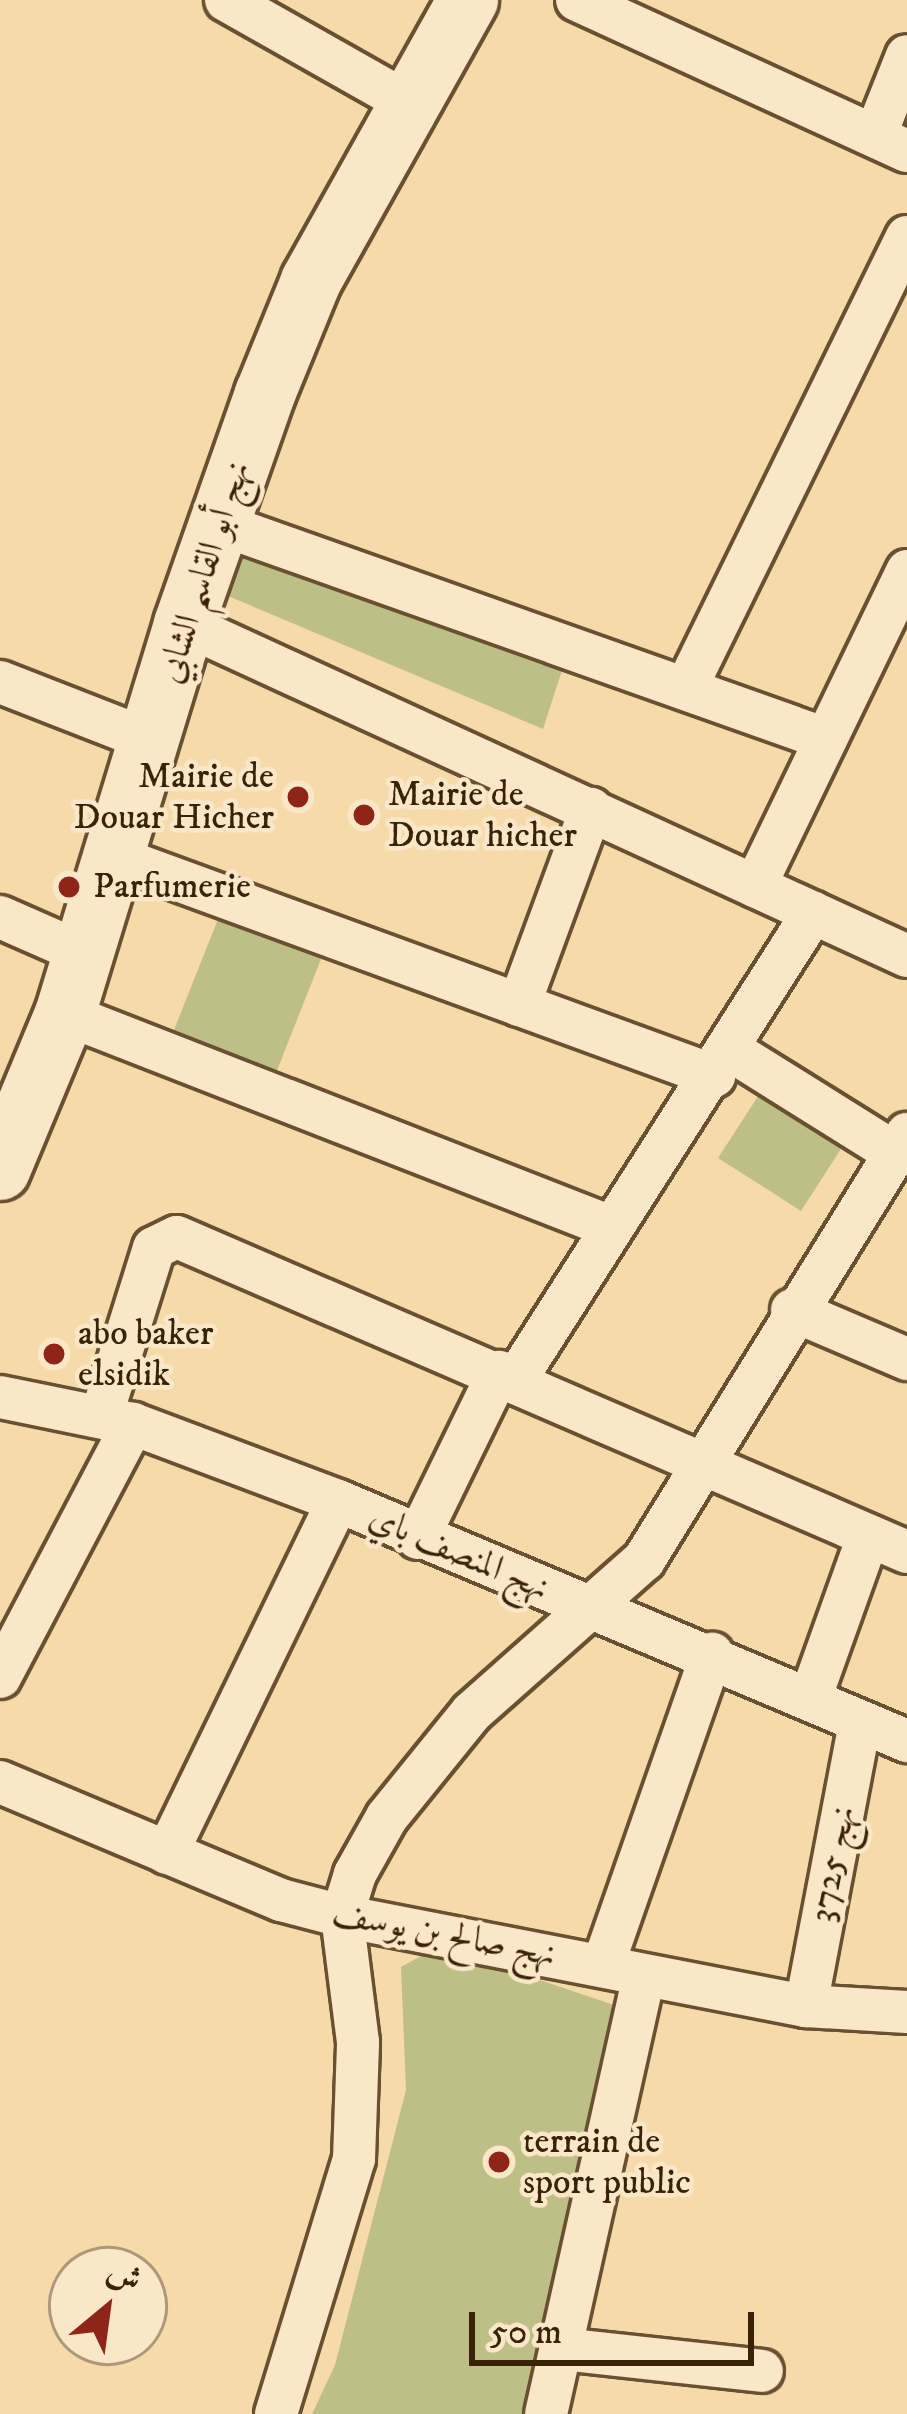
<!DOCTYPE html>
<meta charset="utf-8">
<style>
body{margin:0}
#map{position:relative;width:907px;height:2414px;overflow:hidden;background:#f6daaa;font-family:"IM FELL DW Pica",Amiri,serif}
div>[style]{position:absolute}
.green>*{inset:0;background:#bebf87}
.roads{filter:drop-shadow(3px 0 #695030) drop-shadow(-3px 0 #695030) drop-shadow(0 3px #695030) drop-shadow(0 -3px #695030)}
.street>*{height:42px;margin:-21px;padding:0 21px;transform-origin:21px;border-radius:21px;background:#f9e7c8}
.secondary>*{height:60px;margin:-30px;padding:0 30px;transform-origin:30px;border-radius:30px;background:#f9e7c8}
.dots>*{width:33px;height:33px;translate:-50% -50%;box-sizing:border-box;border:6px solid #f9e7c8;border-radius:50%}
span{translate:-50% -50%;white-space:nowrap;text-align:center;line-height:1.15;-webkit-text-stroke:9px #f9e7c8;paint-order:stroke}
.street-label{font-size:36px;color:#3a2208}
.poi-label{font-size:36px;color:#3a2208}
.right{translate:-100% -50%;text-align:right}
.left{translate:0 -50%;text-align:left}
.north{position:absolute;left:48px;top:2246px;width:120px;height:120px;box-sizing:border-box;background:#f9e7c8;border:3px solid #ad987b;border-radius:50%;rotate:29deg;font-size:33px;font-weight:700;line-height:48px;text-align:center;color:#3a2208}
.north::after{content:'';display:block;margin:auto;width:42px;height:54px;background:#8f2418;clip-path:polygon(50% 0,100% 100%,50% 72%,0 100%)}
.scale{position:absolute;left:469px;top:2312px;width:285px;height:54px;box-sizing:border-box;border:6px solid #3a2208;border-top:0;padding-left:15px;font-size:36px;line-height:42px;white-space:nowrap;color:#3a2208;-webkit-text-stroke:9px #f9e7c8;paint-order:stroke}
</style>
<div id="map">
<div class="green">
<div style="clip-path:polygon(230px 547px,566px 658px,543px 729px,221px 593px)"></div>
<div style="clip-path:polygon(222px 909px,323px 954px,274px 1078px,172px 1035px)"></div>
<div style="clip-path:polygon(766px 1084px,848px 1138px,801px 1211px,718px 1158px)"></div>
<div style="clip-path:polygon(439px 1946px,614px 2005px,521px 2414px,312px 2414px,335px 2365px,406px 2090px,401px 1967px)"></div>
</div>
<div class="roads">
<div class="street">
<div style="left:226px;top:0;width:211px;rotate:29.5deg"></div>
<div style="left:577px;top:0;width:363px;rotate:24.6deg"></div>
<div style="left:875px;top:136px;width:86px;rotate:-68.2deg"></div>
<div style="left:217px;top:523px;width:646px;rotate:19.53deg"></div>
<div style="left:184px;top:624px;width:796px;rotate:24.66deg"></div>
<div style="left:0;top:682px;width:162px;rotate:21.3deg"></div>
<div style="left:687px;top:686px;width:500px;rotate:-63.9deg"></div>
<div style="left:115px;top:857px;width:638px;rotate:20.08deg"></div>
<div style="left:755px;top:886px;width:350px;rotate:-64.2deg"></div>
<div style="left:0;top:917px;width:90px;rotate:23.7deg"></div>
<div style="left:519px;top:1005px;width:209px;rotate:-69.8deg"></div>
<div style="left:65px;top:1014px;width:586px;rotate:21.31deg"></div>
<div style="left:730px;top:1050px;width:195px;rotate:32deg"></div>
<div style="left:792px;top:1310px;width:125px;rotate:23.1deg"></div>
<div style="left:516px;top:1379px;width:553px;rotate:-57.49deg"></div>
<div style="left:0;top:1397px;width:136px;rotate:11.5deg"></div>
<div style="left:133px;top:1424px;width:219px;rotate:20.6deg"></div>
<div style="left:338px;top:1501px;width:618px;rotate:22.87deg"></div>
<div style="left:101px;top:1417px;width:177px;rotate:-72.6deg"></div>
<div style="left:154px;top:1248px;width:25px;rotate:-26deg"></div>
<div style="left:177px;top:1237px;width:795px;rotate:23.34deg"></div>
<div style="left:418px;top:1538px;width:185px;rotate:-64deg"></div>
<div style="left:0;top:1677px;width:286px;rotate:-62.3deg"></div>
<div style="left:810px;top:1699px;width:172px;rotate:-70.3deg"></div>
<div style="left:0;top:1782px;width:305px;rotate:22.8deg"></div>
<div style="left:281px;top:1900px;width:63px;rotate:14.7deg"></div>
<div style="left:342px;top:1916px;width:473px;rotate:11deg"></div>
<div style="left:806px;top:2006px;width:101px;rotate:3.4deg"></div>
<div style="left:167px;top:1853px;width:391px;rotate:-64.1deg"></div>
<div style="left:603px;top:1965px;width:330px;rotate:-70.7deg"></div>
<div style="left:806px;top:2006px;width:289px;rotate:-79.2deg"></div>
<div style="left:561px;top:2349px;width:202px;rotate:6.2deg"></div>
<div style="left:276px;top:2414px;width:267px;rotate:-73deg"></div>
<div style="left:354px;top:2159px;width:117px;rotate:-88deg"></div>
<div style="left:358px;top:2042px;width:127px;rotate:-97.2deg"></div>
<div style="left:342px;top:1916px;width:44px;rotate:-72.8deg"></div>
<div style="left:355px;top:1874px;width:65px;rotate:-60.7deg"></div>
<div style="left:387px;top:1817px;width:135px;rotate:-51deg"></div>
<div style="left:472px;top:1712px;width:230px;rotate:-41.5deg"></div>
<div style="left:644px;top:1560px;width:501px;rotate:-58.31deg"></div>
<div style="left:546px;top:2414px;width:448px;rotate:-77.4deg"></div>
</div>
<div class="secondary">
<div style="left:0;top:1170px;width:169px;rotate:-67.4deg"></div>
<div style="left:65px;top:1014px;width:408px;rotate:-73deg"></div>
<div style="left:184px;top:624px;width:244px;rotate:-70.6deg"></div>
<div style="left:265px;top:394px;width:122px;rotate:-67.8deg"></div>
<div style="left:311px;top:281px;width:322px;rotate:-60.8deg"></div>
</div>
</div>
<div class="dots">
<div style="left:298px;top:797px;background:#8f2418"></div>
<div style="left:364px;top:815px;background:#8f2418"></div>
<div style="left:69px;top:887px;background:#8f2418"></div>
<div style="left:54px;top:1354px;background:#8f2418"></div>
<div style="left:499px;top:2162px;background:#8f2418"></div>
</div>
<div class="street-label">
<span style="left:204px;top:572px;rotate:-72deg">نهج أبو القاسم الشابي</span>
<span style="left:459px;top:1553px;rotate:23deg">نهج المنصف باي</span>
<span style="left:833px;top:1864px;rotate:-79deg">نهج 3725</span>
<span style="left:444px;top:1934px;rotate:11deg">نهج صالح بن يوسف</span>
</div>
<div class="poi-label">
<span class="right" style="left:274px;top:797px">Mairie de<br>Douar Hicher</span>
<span class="left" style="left:388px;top:815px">Mairie de<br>Douar hicher</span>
<span class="left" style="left:93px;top:887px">Parfumerie</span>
<span class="left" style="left:78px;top:1354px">abo baker<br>elsidik</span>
<span class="left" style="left:523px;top:2162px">terrain de<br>sport public</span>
</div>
<div class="north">ش</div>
<div class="scale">50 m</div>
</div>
